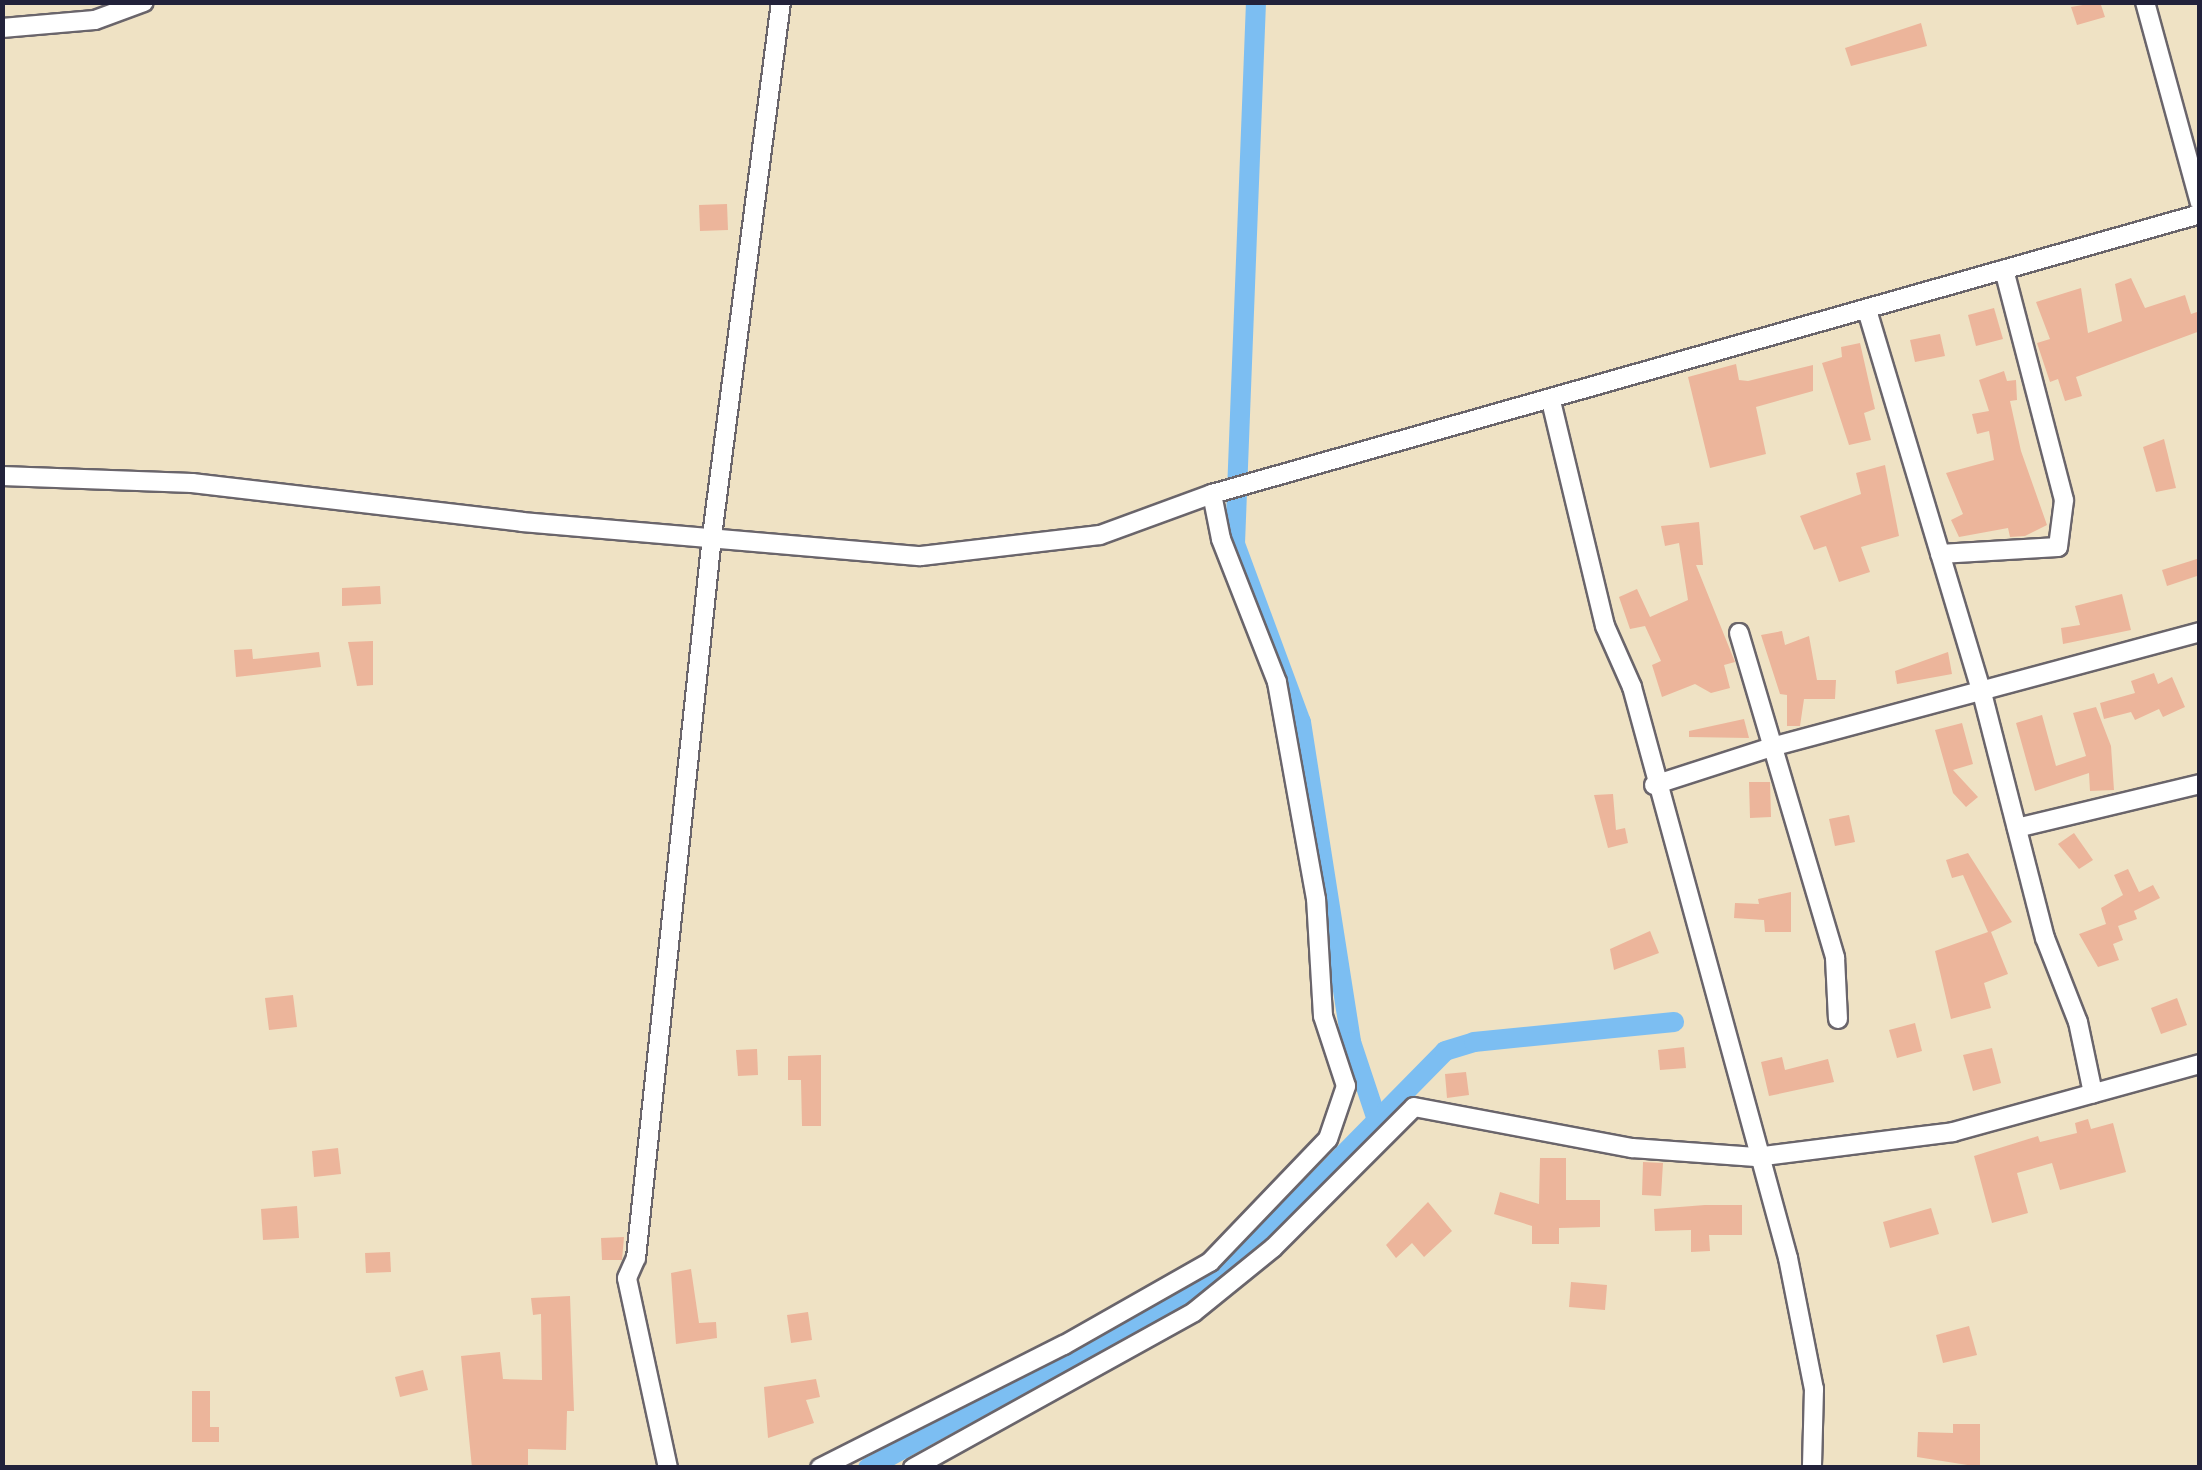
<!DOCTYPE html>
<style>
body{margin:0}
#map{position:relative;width:2202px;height:1470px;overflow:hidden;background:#efe2c4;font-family:Caveat,sans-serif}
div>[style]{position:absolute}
.canal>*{height:20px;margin:-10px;padding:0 10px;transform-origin:10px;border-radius:10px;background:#7cbef2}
.building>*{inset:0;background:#ecb59b}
.roads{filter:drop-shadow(2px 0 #6a656b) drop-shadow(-2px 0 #6a656b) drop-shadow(0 2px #6a656b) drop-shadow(0 -2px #6a656b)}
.street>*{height:18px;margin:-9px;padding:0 9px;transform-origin:9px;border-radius:9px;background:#fff}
span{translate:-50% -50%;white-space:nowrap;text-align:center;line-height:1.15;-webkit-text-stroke:8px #fdfcf7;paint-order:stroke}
.frame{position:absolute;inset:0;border:5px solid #22223b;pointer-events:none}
</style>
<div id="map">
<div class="canal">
<div style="left:1256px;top:2px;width:542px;rotate:92.22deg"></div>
<div style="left:1235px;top:544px;width:190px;rotate:69.7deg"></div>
<div style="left:1301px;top:722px;width:324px;rotate:81.1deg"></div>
<div style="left:1351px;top:1042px;width:79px;rotate:71.6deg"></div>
<div style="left:868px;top:1468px;width:414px;rotate:-28.7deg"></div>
<div style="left:1231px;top:1269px;width:305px;rotate:-45.5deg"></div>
<div style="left:1445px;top:1051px;width:30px;rotate:-17deg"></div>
<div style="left:1474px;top:1042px;width:201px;rotate:-5.7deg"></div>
</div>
<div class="building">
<div style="clip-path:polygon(2100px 2px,2105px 17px,2077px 25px,2071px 7px)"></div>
<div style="clip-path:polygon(1921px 23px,1927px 46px,1851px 66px,1845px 48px)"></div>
<div style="clip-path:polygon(727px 204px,728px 230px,700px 231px,699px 205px)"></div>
<div style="clip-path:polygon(2131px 278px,2145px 308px,2185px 295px,2191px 314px,2200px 311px,2200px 331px,2076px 377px,2082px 396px,2065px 401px,2058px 379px,2050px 382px,2037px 343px,2050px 339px,2036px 302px,2081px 288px,2088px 333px,2122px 321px,2115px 284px)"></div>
<div style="clip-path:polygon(1994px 308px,2003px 339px,1976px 346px,1968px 315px)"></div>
<div style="clip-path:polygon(1940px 334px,1945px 356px,1915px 362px,1910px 340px)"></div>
<div style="clip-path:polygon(1860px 343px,1875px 409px,1864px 413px,1871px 440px,1849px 445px,1822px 363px,1842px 357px,1841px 347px)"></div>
<div style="clip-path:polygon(1736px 364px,1739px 380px,1748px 381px,1813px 365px,1813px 391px,1756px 407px,1766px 454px,1710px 468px,1688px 377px)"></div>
<div style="clip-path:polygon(2004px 371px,2007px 381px,2016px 380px,2017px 400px,2010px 401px,2021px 451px,2047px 525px,2025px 536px,2010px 537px,2008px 528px,1959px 537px,1951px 520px,1963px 514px,1946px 473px,1994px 460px,1989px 431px,1977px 434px,1972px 414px,1989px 411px,1979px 380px)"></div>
<div style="clip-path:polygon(2164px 439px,2176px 488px,2156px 492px,2143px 447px)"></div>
<div style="clip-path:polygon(1885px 465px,1899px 536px,1861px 547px,1870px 572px,1839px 582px,1826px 546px,1814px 550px,1800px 516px,1861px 494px,1856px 473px)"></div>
<div style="clip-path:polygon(1699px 522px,1703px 565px,1696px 565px,1735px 662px,1724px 665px,1730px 688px,1711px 693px,1695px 684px,1662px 697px,1652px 665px,1661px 661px,1645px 626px,1630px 629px,1619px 597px,1637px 589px,1650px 617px,1688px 600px,1679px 543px,1665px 546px,1661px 526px)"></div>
<div style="clip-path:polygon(2200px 558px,2200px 575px,2167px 586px,2162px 570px)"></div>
<div style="clip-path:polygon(380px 586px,381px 604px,342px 606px,342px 588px)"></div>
<div style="clip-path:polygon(2122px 594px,2131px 630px,2063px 644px,2061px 628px,2080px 625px,2075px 606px)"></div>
<div style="clip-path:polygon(1782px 631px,1785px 645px,1809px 636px,1817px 680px,1836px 680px,1835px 699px,1804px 699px,1800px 726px,1787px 726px,1787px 695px,1780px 694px,1761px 635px)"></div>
<div style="clip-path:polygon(373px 641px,373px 685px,357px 686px,348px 642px)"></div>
<div style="clip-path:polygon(252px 649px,253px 659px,319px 652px,321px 667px,236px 677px,234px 650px)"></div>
<div style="clip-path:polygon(1948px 652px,1952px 674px,1897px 684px,1895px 671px)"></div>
<div style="clip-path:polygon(2154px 673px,2158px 684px,2172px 677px,2185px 707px,2163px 717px,2159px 709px,2135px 720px,2131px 712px,2104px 719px,2100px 703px,2135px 693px,2131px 681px)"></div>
<div style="clip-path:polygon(2096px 707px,2111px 746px,2114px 790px,2090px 791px,2089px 773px,2035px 791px,2016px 723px,2042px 715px,2056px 766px,2086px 756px,2073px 713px)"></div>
<div style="clip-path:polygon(1744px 719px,1749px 738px,1689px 737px,1689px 731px)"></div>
<div style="clip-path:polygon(1962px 723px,1973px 764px,1953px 770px,1978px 797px,1966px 807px,1953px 793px,1935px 730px)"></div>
<div style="clip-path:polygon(1749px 782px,1770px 782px,1771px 817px,1750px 818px)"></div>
<div style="clip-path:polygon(1613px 794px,1616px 830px,1625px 828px,1628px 843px,1608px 848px,1594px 795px)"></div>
<div style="clip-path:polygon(1849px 815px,1855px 842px,1835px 846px,1829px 819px)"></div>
<div style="clip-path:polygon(2074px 833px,2093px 860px,2079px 869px,2058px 844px)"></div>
<div style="clip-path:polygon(1968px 853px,2012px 922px,1991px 932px,2008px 974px,1984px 983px,1991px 1008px,1951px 1019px,1935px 951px,1988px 932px,1963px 875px,1952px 878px,1946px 860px)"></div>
<div style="clip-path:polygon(2128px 869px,2139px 892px,2153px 885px,2160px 898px,2134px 911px,2137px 919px,2118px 926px,2123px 940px,2113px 944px,2119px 960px,2098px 967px,2079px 934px,2106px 924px,2101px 908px,2123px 895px,2114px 875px)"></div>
<div style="clip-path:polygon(1791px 892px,1791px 932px,1765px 932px,1764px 920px,1734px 918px,1735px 903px,1759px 904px,1758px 899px)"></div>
<div style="clip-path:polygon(1650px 931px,1659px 953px,1614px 970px,1610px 949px)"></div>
<div style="clip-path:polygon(293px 995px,297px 1027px,269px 1030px,265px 998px)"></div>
<div style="clip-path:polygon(2177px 998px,2187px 1025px,2161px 1034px,2151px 1008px)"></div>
<div style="clip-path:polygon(1915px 1023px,1922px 1051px,1897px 1058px,1889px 1030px)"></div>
<div style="clip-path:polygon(1684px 1047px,1686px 1068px,1660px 1070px,1658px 1050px)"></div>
<div style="clip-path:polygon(1992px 1048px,2001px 1083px,1973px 1091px,1963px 1055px)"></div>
<div style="clip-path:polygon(757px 1049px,758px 1075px,738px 1076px,736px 1050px)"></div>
<div style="clip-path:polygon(821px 1055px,821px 1126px,802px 1126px,801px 1080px,788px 1080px,788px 1056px)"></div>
<div style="clip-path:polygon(1782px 1057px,1785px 1070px,1828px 1059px,1834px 1082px,1769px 1096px,1761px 1062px)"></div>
<div style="clip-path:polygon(1466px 1072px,1469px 1095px,1447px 1098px,1445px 1074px)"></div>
<div style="clip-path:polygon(2088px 1119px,2091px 1129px,2113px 1123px,2126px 1172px,2060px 1190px,2052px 1163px,2017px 1173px,2028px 1213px,1992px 1223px,1974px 1156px,2038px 1136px,2040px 1142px,2077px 1133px,2075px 1123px)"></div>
<div style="clip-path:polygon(338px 1148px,341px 1174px,314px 1177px,312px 1151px)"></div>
<div style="clip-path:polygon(1540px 1158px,1566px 1158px,1566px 1200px,1600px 1200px,1600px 1227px,1559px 1228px,1559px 1244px,1532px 1244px,1532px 1226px,1494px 1214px,1500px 1192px,1539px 1204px)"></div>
<div style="clip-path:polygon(1643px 1162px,1663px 1163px,1661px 1196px,1642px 1195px)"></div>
<div style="clip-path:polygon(1428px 1202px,1452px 1231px,1424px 1257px,1412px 1243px,1396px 1258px,1386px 1245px)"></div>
<div style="clip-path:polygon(1705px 1205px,1742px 1205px,1742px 1235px,1709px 1235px,1710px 1251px,1691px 1252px,1691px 1230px,1655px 1231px,1654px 1209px)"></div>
<div style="clip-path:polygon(297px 1206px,299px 1238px,263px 1240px,261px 1209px)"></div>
<div style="clip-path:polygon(1931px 1208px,1939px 1234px,1890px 1248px,1883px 1222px)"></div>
<div style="clip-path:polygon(624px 1237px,622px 1260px,602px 1260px,601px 1238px)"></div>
<div style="clip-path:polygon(390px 1252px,391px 1272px,366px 1273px,365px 1253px)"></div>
<div style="clip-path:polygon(691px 1269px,699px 1323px,716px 1322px,717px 1338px,676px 1344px,671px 1273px)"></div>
<div style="clip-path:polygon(1571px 1282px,1607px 1285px,1605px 1310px,1569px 1307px)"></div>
<div style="clip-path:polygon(570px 1296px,574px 1411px,567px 1411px,566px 1450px,528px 1449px,528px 1468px,472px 1468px,461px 1356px,500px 1352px,503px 1379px,542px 1380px,541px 1314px,533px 1315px,531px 1298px)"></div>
<div style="clip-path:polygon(808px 1312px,812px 1340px,791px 1343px,787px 1315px)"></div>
<div style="clip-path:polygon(1969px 1326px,1977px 1355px,1943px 1363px,1936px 1335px)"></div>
<div style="clip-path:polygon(423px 1370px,428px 1390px,400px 1397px,395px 1377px)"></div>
<div style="clip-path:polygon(816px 1379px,820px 1397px,806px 1400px,814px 1423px,768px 1438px,764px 1387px)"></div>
<div style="clip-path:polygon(192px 1391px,210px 1391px,210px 1427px,219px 1427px,219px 1442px,192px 1442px)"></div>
<div style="clip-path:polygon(1953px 1424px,1980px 1424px,1980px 1467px,1917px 1457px,1918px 1432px,1953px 1433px)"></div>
</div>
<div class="roads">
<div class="street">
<div style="left:2145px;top:2px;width:208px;rotate:74.7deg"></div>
<div style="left:2px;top:28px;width:93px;rotate:-4.9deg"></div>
<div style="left:95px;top:20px;width:52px;rotate:-20.2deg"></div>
<div style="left:1867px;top:310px;width:396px;rotate:73.3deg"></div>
<div style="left:1981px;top:689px;width:257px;rotate:75.6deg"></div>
<div style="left:2045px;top:938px;width:90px;rotate:68.6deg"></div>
<div style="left:2078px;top:1022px;width:73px;rotate:78.1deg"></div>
<div style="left:1551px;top:401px;width:231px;rotate:76.5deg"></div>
<div style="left:1605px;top:626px;width:67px;rotate:66.1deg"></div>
<div style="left:1632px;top:687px;width:592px;rotate:74.72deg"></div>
<div style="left:1788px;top:1258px;width:134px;rotate:78.8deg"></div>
<div style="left:1814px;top:1389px;width:79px;rotate:91.5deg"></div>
<div style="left:2px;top:476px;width:190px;rotate:2.1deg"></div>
<div style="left:192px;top:483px;width:332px;rotate:6.7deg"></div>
<div style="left:522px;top:522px;width:400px;rotate:4.9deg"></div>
<div style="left:921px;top:556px;width:180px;rotate:-6.7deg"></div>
<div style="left:1100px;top:535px;width:119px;rotate:-20.1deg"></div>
<div style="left:1212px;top:494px;width:1027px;rotate:-15.82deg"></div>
<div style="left:1940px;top:554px;width:118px;rotate:-3.4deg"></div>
<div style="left:2058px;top:547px;width:47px;rotate:-82.7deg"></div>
<div style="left:2064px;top:500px;width:238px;rotate:-104.6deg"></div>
<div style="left:1739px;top:633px;width:339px;rotate:73.5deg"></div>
<div style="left:1835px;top:958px;width:61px;rotate:87.2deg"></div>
<div style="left:1654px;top:785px;width:127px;rotate:-17.9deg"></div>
<div style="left:1775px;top:746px;width:440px;rotate:-15deg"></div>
<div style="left:2017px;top:828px;width:188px;rotate:-13.5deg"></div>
<div style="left:668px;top:1468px;width:194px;rotate:-102.2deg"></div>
<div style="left:627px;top:1278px;width:22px;rotate:-66deg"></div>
<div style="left:636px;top:1258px;width:726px;rotate:-83.99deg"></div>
<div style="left:712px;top:536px;width:538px;rotate:-82.64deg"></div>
<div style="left:820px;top:1468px;width:273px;rotate:-26.8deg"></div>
<div style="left:1064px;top:1345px;width:168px;rotate:-29.6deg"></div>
<div style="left:1210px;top:1262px;width:170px;rotate:-46.2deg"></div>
<div style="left:1328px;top:1139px;width:56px;rotate:-71.2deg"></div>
<div style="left:1346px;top:1086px;width:74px;rotate:-108.2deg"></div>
<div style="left:1323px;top:1016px;width:117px;rotate:-93.4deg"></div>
<div style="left:1316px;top:899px;width:220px;rotate:-100.2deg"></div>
<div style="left:1277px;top:682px;width:154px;rotate:-111.4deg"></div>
<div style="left:1221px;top:539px;width:46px;rotate:-101.3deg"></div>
<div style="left:913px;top:1468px;width:321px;rotate:-29deg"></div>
<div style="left:1194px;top:1312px;width:102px;rotate:-39deg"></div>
<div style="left:1273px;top:1248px;width:199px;rotate:-45deg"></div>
<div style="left:1414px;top:1107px;width:222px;rotate:10.7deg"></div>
<div style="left:1632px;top:1148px;width:124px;rotate:4.2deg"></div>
<div style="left:1756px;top:1157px;width:199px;rotate:-7.2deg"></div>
<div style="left:1953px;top:1132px;width:256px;rotate:-15.4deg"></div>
</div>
</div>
<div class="frame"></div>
</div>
